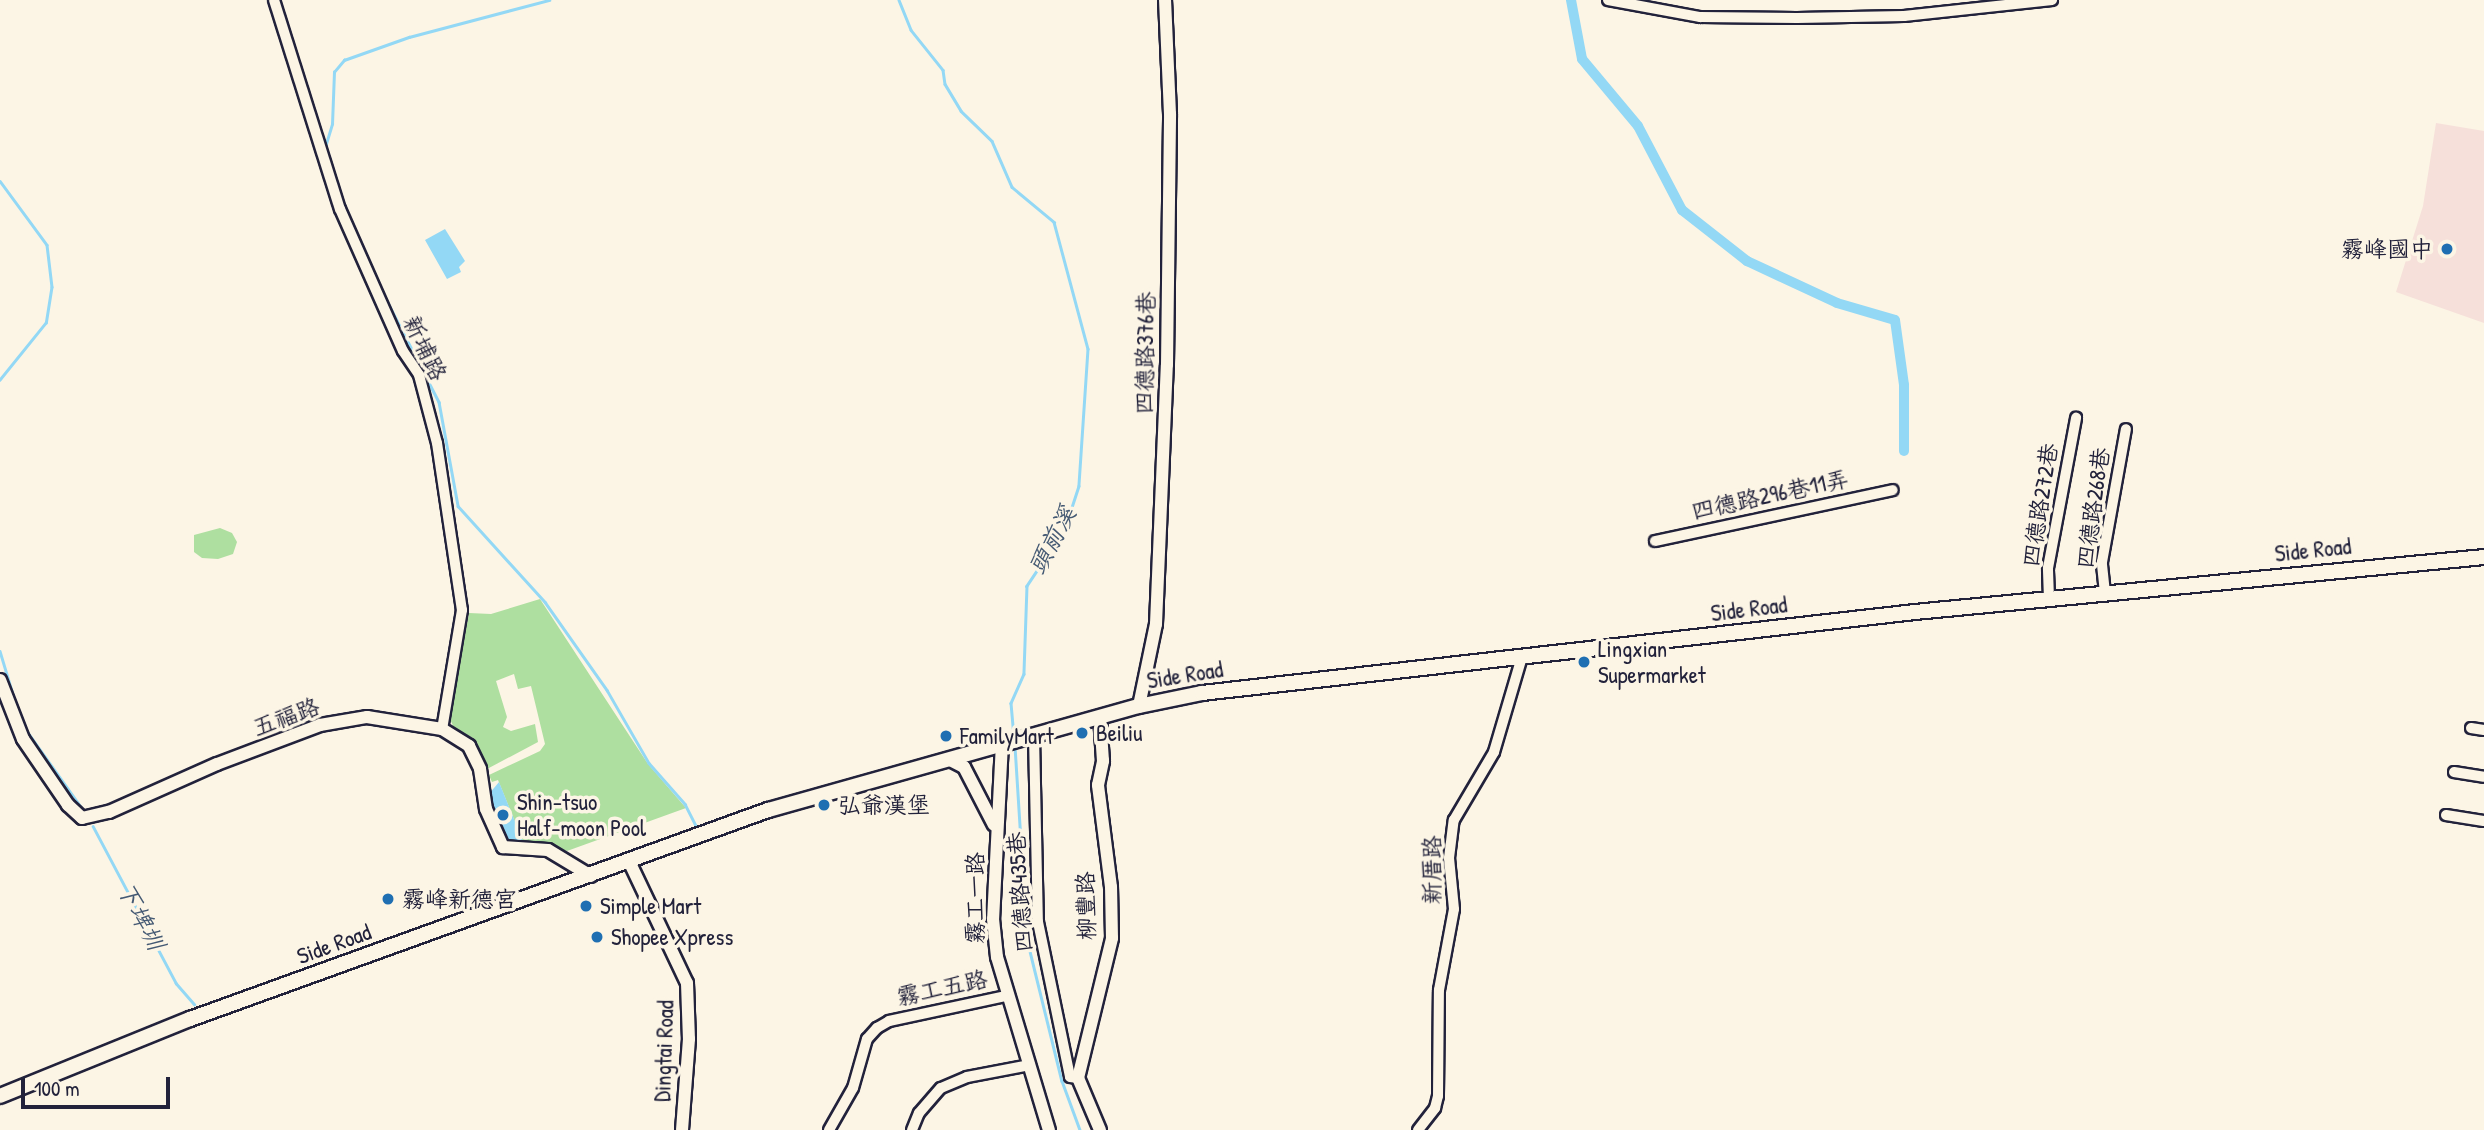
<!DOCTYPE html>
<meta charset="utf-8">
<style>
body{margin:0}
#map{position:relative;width:2484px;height:1130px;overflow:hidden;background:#fcf5e5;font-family:"Patrick Hand","LXGW WenKai TC",sans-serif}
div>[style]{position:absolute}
.built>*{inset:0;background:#f6e0da}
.green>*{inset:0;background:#aedfa0}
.water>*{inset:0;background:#93d8f5}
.stream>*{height:2.5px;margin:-1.25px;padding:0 1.25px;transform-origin:1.25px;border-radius:1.25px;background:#93d8f5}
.canal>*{height:10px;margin:-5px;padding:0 5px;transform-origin:5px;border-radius:5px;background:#93d8f5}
.roads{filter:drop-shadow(2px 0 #22223b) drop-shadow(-2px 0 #22223b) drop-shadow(0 2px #22223b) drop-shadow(0 -2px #22223b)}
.minor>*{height:10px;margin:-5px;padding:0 5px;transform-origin:5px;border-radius:5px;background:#fcf5e5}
.tertiary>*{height:12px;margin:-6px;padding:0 6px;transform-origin:6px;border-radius:6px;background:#fcf5e5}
.secondary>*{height:14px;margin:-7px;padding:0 7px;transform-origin:7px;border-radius:7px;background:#fcf5e5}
.dots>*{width:19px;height:19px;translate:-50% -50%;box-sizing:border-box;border:4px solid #fcf5e5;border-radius:50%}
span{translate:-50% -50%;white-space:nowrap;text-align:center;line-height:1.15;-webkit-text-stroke:7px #fcf5e5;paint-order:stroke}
.poi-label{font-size:23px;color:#22223b}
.right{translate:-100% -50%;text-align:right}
.left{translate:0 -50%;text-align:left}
.street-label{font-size:23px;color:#22223b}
.water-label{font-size:24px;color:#445973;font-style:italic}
.scale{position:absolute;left:21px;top:1077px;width:149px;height:32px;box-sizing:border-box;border:4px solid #22223b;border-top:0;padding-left:9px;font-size:21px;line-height:24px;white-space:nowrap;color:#22223b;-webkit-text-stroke:5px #fcf5e5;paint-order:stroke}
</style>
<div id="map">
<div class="built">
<div style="clip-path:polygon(2436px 123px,2484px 131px,2484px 323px,2396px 292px,2423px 206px)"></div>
</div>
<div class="green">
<div style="clip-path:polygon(220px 528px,232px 533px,237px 542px,233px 554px,218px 559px,202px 558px,194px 552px,194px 535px)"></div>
<div style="clip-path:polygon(540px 599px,648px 764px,686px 808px,567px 851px,556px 847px,526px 849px,498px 780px,492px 782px,489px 775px,540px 751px,545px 744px,531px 686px,518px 689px,514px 674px,496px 681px,507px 717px,503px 727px,511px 731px,535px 724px,538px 742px,487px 769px,473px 738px,454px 728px,450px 719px,469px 613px,491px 614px)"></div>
</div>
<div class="water">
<div style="clip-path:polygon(445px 229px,465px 261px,459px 267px,461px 272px,447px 279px,425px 240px)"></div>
<div style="clip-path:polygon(499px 782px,526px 849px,507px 839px,497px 824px,489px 794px)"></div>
</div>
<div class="stream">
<div style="left:899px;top:0;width:32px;rotate:68deg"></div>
<div style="left:911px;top:30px;width:51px;rotate:51.3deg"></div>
<div style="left:943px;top:70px;width:14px;rotate:82deg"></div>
<div style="left:945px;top:84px;width:31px;rotate:59deg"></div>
<div style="left:961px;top:111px;width:43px;rotate:44.1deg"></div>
<div style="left:992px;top:141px;width:50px;rotate:66.5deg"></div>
<div style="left:1012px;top:187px;width:55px;rotate:39.8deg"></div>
<div style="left:1054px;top:222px;width:131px;rotate:75deg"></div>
<div style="left:1088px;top:349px;width:137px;rotate:93.8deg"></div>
<div style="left:1079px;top:486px;width:45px;rotate:108deg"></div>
<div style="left:1065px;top:529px;width:69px;rotate:123.7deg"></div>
<div style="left:1027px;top:586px;width:88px;rotate:92deg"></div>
<div style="left:1024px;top:674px;width:32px;rotate:114deg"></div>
<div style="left:1011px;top:703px;width:33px;rotate:85deg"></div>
<div style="left:325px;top:147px;width:24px;rotate:-73deg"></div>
<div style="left:332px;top:124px;width:52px;rotate:-87.8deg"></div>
<div style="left:334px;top:72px;width:16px;rotate:-50deg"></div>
<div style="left:344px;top:60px;width:69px;rotate:-19.5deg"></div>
<div style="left:409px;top:37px;width:145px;rotate:-14.8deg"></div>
<div style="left:0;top:181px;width:79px;rotate:53.7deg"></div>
<div style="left:47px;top:245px;width:42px;rotate:83.2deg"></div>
<div style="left:52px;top:287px;width:36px;rotate:99deg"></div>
<div style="left:46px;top:323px;width:73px;rotate:128.9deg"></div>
<div style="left:383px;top:293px;width:123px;rotate:62.8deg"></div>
<div style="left:439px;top:402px;width:106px;rotate:79.6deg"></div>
<div style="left:458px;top:506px;width:130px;rotate:47.8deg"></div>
<div style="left:545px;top:602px;width:108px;rotate:54.8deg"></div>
<div style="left:607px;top:690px;width:84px;rotate:60.1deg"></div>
<div style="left:649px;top:763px;width:55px;rotate:48.7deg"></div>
<div style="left:685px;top:804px;width:25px;rotate:63deg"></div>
<div style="left:0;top:651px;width:52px;rotate:73.3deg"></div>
<div style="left:24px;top:727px;width:98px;rotate:54.5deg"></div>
<div style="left:1015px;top:746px;width:193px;rotate:86.4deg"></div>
<div style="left:1027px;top:939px;width:146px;rotate:76.2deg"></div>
<div style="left:1062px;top:1081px;width:52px;rotate:69.8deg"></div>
<div style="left:93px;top:826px;width:178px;rotate:62.1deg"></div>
<div style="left:176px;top:983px;width:28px;rotate:49deg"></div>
</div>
<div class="canal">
<div style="left:1571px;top:0;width:60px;rotate:79.4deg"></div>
<div style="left:1582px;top:59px;width:87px;rotate:50.1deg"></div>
<div style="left:1638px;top:126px;width:95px;rotate:62.4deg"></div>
<div style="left:1682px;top:210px;width:83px;rotate:38.1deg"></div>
<div style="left:1747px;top:261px;width:99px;rotate:25deg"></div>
<div style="left:1837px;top:303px;width:60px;rotate:16.3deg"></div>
<div style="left:1895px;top:320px;width:66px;rotate:82.1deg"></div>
<div style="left:1904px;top:385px;width:66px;rotate:90deg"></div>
</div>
<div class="roads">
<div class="minor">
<div style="left:274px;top:0;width:219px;rotate:72.5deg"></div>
<div style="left:340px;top:209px;width:155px;rotate:66.1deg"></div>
<div style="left:403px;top:351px;width:29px;rotate:56deg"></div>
<div style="left:419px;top:375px;width:70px;rotate:75.2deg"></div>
<div style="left:437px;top:443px;width:169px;rotate:81.5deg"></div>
<div style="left:462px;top:610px;width:121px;rotate:99.5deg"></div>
<div style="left:1608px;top:0;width:94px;rotate:10.5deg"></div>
<div style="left:1700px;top:17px;width:97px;rotate:0.6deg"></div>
<div style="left:1797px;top:18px;width:107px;rotate:-1.1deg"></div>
<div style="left:1904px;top:16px;width:149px;rotate:-6.2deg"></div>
<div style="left:1655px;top:541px;width:243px;rotate:-12.1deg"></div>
<div style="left:2105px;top:593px;width:31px;rotate:-96deg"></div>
<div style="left:2102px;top:562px;width:135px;rotate:-79.8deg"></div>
<div style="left:2049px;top:599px;width:31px;rotate:-92deg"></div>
<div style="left:2048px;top:568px;width:153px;rotate:-79.4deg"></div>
<div style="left:2471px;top:728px;width:13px;rotate:9deg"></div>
<div style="left:1034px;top:736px;width:186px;rotate:88.8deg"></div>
<div style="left:1038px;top:922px;width:158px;rotate:78.3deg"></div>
<div style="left:1070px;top:1077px;width:8px;rotate:7deg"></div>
<div style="left:2454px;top:772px;width:30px;rotate:9deg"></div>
<div style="left:2446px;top:815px;width:38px;rotate:9deg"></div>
<div style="left:829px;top:1130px;width:48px;rotate:-60.3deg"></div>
<div style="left:853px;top:1088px;width:51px;rotate:-74.1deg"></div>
<div style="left:867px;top:1039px;width:15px;rotate:-48deg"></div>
<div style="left:877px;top:1028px;width:14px;rotate:-30deg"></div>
<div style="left:889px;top:1021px;width:120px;rotate:-12.1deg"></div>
<div style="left:912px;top:1130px;width:18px;rotate:-68deg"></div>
<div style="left:919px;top:1113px;width:33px;rotate:-49deg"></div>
<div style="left:941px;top:1088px;width:28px;rotate:-23deg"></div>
<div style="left:967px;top:1077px;width:64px;rotate:-10.8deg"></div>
<div style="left:1418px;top:1130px;width:28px;rotate:-52deg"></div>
<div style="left:1435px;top:1108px;width:12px;rotate:-76deg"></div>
<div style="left:1438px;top:1096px;width:106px;rotate:-89.5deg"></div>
<div style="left:1439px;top:990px;width:82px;rotate:-79.5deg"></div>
<div style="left:1454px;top:909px;width:51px;rotate:-95.6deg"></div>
<div style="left:1449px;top:858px;width:38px;rotate:-83deg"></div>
<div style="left:1454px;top:820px;width:79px;rotate:-59.5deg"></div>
<div style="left:1494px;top:752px;width:96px;rotate:-73.6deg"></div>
</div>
<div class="tertiary">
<div style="left:0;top:680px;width:63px;rotate:68.7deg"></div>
<div style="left:23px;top:739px;width:80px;rotate:55.7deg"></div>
<div style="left:68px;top:805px;width:19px;rotate:43deg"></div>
<div style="left:82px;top:818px;width:28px;rotate:-13deg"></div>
<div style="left:109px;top:812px;width:118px;rotate:-24deg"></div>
<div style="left:217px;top:764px;width:110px;rotate:-20.7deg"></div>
<div style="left:320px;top:725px;width:48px;rotate:-9.7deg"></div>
<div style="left:367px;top:717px;width:76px;rotate:9.1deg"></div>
<div style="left:442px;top:729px;width:32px;rotate:32deg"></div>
<div style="left:469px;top:746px;width:25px;rotate:64deg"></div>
<div style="left:480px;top:769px;width:40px;rotate:81.5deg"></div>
<div style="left:486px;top:809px;width:42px;rotate:65.9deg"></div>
<div style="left:503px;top:847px;width:45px;rotate:3.8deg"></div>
<div style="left:548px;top:850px;width:50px;rotate:31.2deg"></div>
<div style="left:1139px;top:706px;width:84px;rotate:-78.3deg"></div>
<div style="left:1156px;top:624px;width:259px;rotate:-87.6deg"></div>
<div style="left:1167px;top:365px;width:251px;rotate:-89.3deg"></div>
<div style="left:1170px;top:114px;width:114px;rotate:-92.5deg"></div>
<div style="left:1002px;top:743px;width:176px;rotate:92.9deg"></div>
<div style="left:993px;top:919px;width:38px;rotate:84deg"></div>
<div style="left:997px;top:957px;width:181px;rotate:73.3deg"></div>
<div style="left:948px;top:759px;width:18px;rotate:27deg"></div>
<div style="left:964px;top:767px;width:65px;rotate:62.7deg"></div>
<div style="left:629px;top:861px;width:135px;rotate:64.6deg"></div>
<div style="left:687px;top:983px;width:56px;rotate:88deg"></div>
<div style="left:689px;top:1039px;width:91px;rotate:94.4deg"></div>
<div style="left:1100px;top:1130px;width:56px;rotate:-112.9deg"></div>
<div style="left:1078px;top:1078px;width:144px;rotate:-76.3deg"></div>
<div style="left:1112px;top:938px;width:51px;rotate:-91.1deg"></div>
<div style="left:1111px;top:887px;width:103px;rotate:-97.3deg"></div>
<div style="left:1098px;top:785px;width:25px;rotate:-78deg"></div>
<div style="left:1103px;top:761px;width:44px;rotate:-93.9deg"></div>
</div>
<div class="secondary">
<div style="left:0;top:1096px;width:205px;rotate:-22.1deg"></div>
<div style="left:190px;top:1019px;width:615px;rotate:-19.88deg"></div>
<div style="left:768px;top:810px;width:385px;rotate:-15.7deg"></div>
<div style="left:1139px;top:706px;width:64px;rotate:-11.7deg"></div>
<div style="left:1202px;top:693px;width:718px;rotate:-6.48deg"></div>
<div style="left:1915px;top:612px;width:572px;rotate:-5.52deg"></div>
</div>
</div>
<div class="dots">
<div style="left:2447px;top:249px;background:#1f6fb2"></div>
<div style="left:1584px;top:662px;background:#1f6fb2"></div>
<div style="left:1082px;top:733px;background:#1f6fb2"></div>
<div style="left:946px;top:736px;background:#1f6fb2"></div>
<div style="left:824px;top:805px;background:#1f6fb2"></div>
<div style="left:503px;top:815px;background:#1f6fb2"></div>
<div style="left:388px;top:899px;background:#1f6fb2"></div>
<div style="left:586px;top:906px;background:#1f6fb2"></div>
<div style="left:597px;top:937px;background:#1f6fb2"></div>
</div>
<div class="poi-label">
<span class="right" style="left:2433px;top:249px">霧峰國中</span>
<span class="left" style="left:1598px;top:662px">Lingxian<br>Supermarket</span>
<span class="left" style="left:1096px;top:733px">Beiliu</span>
<span class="left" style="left:960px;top:736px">FamilyMart</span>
<span class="left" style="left:517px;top:815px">Shin-tsuo<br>Half-moon Pool</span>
<span class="left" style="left:838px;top:805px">弘爺漢堡</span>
<span class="left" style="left:402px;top:899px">霧峰新德宮</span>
<span class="left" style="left:600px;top:906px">Simple Mart</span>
<span class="left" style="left:611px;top:937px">Shopee Xpress</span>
</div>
<div class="street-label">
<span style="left:425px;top:348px;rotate:64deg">新埔路</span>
<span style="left:1145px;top:353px;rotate:-89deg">四德路376巷</span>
<span style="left:1770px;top:495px;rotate:-12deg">四德路296巷11弄</span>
<span style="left:2040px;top:505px;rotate:-81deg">四德路272巷</span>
<span style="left:2093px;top:508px;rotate:-82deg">四德路268巷</span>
<span style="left:2313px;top:550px;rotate:-6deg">Side Road</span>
<span style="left:1749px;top:609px;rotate:-7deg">Side Road</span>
<span style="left:1185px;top:675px;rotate:-9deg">Side Road</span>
<span style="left:286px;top:717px;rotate:-20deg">五福路</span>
<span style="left:1432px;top:870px;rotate:-90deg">新厝路</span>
<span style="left:1020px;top:892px;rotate:-94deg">四德路435巷</span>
<span style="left:975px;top:898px;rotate:-90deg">霧工一路</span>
<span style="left:1086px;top:906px;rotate:-91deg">柳豐路</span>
<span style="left:334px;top:944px;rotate:-20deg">Side Road</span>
<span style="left:942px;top:988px;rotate:-12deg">霧工五路</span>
<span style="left:664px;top:1051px;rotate:-88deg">Dingtai Road</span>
</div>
<div class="water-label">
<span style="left:1052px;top:540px;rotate:-62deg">頭前溪</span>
<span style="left:141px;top:916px;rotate:62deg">下埤圳</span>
</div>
<div class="scale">100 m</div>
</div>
